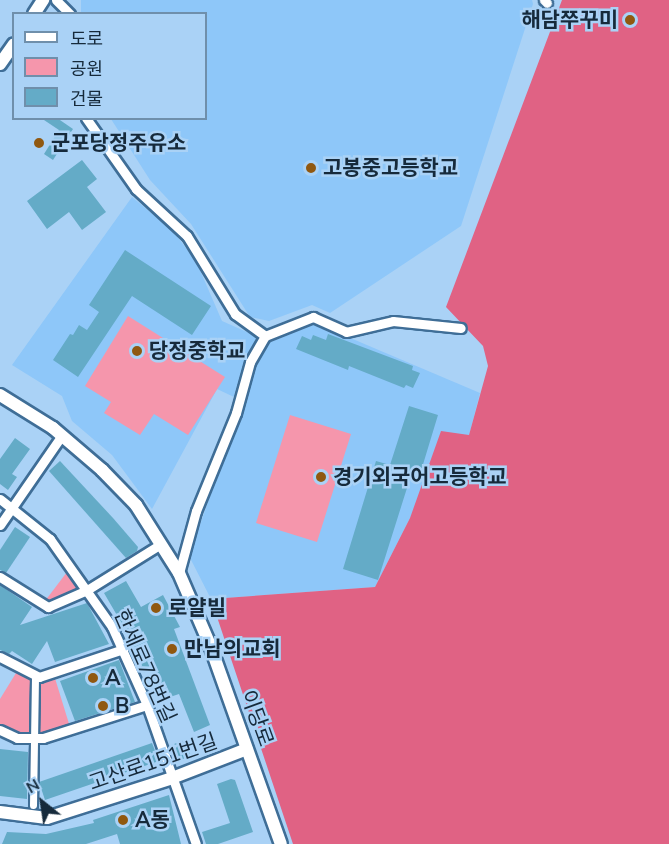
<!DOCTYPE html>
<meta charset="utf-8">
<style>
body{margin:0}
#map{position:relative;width:669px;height:844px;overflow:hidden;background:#aad2f6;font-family:"Nunito Sans","Noto Sans KR",sans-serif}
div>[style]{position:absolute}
.built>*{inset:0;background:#8ec7f9}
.green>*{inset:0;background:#f596ac}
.forest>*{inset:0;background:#e06284}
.building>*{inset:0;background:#64abc7}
.roads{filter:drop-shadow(2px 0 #3f6e97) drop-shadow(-2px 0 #3f6e97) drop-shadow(0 2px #3f6e97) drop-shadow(0 -2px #3f6e97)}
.pedestrian>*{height:7px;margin:-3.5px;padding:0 3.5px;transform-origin:3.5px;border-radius:3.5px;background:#fff}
.minor>*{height:9px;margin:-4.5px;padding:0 4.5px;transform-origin:4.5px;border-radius:4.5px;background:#fff}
.tertiary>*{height:12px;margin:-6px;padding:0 6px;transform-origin:6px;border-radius:6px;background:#fff}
.dots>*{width:16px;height:16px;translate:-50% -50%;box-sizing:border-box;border:3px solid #aad2f6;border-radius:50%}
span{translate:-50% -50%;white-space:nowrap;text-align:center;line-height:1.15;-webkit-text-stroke:5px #aad2f6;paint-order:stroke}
.poi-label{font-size:21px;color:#162a3b;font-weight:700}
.right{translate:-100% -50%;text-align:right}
.left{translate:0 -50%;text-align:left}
.street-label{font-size:21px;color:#162a3b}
.legend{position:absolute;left:12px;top:12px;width:195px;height:108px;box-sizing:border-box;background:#aad2f6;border:2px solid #6f8fab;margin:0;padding:8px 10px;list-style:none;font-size:18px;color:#162a3b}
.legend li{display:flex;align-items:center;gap:12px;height:30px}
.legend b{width:30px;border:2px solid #6f8fab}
.north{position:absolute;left:12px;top:772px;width:60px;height:60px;-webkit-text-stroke:4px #aad2f6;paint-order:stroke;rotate:330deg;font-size:16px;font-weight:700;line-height:24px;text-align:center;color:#162a3b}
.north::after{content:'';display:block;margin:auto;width:21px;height:27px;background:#162a3b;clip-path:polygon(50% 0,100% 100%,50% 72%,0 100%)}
</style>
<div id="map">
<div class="built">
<div style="clip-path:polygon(81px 0,532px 0,533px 4px,461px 226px,330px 313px,312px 305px,269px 321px,250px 317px,191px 224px,150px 180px,111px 119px,206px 118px,206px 14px,81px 13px)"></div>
<div style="clip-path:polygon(132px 197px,173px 231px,196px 261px,222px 321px,258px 337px,234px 397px,217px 389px,152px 509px,112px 455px,72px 421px,62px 396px,12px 365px)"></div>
<div style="clip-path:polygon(315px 323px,480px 393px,469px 436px,410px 518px,375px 587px,211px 599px,189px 556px,256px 366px,272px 338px)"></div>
</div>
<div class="green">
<div style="clip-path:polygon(128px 316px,225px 377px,188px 435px,154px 414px,140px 435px,104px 413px,111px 402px,85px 386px)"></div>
<div style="clip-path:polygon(290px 415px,351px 434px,317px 542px,256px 523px)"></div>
<div style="clip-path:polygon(67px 572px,79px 592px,51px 602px,45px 601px)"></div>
<div style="clip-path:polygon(16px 673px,36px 680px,54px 675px,70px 727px,28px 736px,0 726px,0 699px)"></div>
</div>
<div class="forest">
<div style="clip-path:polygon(562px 0,669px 0,669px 844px,293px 844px,211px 599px,375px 587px,410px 518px,441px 431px,469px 435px,488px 366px,483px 346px,446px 307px)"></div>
</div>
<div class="building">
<div style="clip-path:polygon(41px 118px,57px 118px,73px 129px,53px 160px,44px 154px,59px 130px)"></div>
<div style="clip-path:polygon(82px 160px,97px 179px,87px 187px,106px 212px,82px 230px,69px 212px,47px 229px,27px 201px)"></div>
<div style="clip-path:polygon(125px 250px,211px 306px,192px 335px,132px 296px,78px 377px,53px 360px,70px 334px,73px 335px,79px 325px,87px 330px,99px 312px,89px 305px)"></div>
<div style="clip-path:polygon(328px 334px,413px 366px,412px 370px,420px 373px,413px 388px,406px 385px,404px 388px,349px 366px,348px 370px,296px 349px,302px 336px,311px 340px,313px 335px,326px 340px)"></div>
<div style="clip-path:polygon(409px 406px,438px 415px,421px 471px,413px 469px,378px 580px,343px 569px,376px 461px,390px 465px)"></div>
<div style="clip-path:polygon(15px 438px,30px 449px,12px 474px,17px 477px,8px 490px,0 484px,0 459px)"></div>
<div style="clip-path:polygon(60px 461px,113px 518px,138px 547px,137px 551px,126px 558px,49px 471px)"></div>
<div style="clip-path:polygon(15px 527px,30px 537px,6px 573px,0 570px,0 550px)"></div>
<div style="clip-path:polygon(126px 581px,141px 607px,163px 595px,180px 627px,174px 629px,210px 725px,194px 732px,179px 694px,161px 700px,151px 670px,144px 673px,128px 642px,132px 641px,104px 593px)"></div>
<div style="clip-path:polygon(0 585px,32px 607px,20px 625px,87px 603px,109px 644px,55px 662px,47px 641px,32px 664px,12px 651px,9px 654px,0 650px)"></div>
<div style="clip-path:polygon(119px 660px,135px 702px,75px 721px,60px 681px)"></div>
<div style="clip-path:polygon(184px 740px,191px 756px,180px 760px,174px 758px,169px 746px)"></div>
<div style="clip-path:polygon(152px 743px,159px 761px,45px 800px,39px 782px)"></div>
<div style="clip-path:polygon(0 749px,28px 752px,27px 799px,0 796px)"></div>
<div style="clip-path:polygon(231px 779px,235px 780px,253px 832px,218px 844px,206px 844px,202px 832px,230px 823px,217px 784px)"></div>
<div style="clip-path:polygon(169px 795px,181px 844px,120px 844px,117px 834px,86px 844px,2px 844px,7px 832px,46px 834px,94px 823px,93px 820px)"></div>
</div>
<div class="roads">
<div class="pedestrian">
<div style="left:33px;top:805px;width:129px;rotate:-89.1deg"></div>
</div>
<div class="minor">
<div style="left:56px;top:0;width:20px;rotate:45deg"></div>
<div style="left:544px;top:0;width:4px;rotate:45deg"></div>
<div style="left:86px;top:118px;width:87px;rotate:54.8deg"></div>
<div style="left:136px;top:189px;width:69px;rotate:42.7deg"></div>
<div style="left:187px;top:236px;width:92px;rotate:58.4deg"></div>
<div style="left:235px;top:314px;width:37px;rotate:36deg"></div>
<div style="left:265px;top:336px;width:52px;rotate:-21.6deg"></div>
<div style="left:313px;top:317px;width:36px;rotate:24deg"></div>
<div style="left:346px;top:332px;width:48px;rotate:-13.2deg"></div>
<div style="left:393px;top:321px;width:68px;rotate:5.9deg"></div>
<div style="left:0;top:499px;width:64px;rotate:38.7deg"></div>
<div style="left:50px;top:539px;width:108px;rotate:54.8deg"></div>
<div style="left:112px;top:627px;width:85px;rotate:65.8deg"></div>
<div style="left:147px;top:705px;width:147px;rotate:70.6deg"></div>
<div style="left:0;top:525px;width:109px;rotate:-55.4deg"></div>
<div style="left:179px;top:573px;width:64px;rotate:-74.7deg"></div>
<div style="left:196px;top:511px;width:106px;rotate:-67.8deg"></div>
<div style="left:236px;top:413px;width:53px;rotate:-74.6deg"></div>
<div style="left:250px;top:362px;width:30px;rotate:-60deg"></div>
<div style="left:0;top:577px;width:57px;rotate:32deg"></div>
<div style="left:48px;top:607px;width:43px;rotate:-23.6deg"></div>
<div style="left:87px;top:590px;width:87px;rotate:-31.9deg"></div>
<div style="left:0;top:657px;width:44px;rotate:27.1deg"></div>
<div style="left:39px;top:677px;width:89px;rotate:-18.4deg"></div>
<div style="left:0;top:730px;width:19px;rotate:25deg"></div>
<div style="left:17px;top:738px;width:26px"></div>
<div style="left:43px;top:738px;width:109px;rotate:-17.6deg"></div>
</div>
<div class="tertiary">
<div style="left:34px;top:14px;width:17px;rotate:-57deg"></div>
<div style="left:0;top:64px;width:24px;rotate:-55deg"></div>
<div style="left:0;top:395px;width:62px;rotate:31.9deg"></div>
<div style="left:53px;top:428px;width:65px;rotate:40.6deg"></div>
<div style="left:102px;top:470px;width:49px;rotate:45.8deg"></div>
<div style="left:136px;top:505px;width:80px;rotate:57.7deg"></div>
<div style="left:179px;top:573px;width:78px;rotate:66.7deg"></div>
<div style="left:210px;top:645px;width:211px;rotate:70.4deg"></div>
<div style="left:0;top:812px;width:47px;rotate:7.3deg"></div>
<div style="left:47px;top:818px;width:131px;rotate:-17.7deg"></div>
<div style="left:172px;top:778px;width:80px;rotate:-21.1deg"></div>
</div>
</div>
<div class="dots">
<div style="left:630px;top:20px;background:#905810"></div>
<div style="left:39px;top:143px;background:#905810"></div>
<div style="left:311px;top:168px;background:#905810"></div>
<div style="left:137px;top:351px;background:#905810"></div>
<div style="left:321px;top:477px;background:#905810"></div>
<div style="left:156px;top:608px;background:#905810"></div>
<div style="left:172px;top:649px;background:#905810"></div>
<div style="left:93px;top:678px;background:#905810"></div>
<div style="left:103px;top:706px;background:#905810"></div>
<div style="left:123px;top:820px;background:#905810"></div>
</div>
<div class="poi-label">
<span class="right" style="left:618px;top:20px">해담쭈꾸미</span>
<span class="left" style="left:51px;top:143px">군포당정주유소</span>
<span class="left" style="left:323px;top:168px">고봉중고등학교</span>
<span class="left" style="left:149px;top:351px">당정중학교</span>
<span class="left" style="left:333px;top:477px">경기외국어고등학교</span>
<span class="left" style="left:168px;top:608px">로얄빌</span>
<span class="left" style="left:184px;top:649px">만남의교회</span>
<span class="left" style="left:105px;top:678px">A</span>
<span class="left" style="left:115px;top:706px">B</span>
<span class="left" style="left:135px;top:820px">A동</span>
</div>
<div class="street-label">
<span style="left:145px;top:666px;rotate:66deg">한세로78번길</span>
<span style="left:257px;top:718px;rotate:70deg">이당로</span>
<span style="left:153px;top:762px;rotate:-19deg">고산로151번길</span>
</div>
<ul class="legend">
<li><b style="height:8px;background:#fff"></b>도로</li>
<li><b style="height:16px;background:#f596ac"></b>공원</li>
<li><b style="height:16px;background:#64abc7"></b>건물</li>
</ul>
<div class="north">N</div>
</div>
